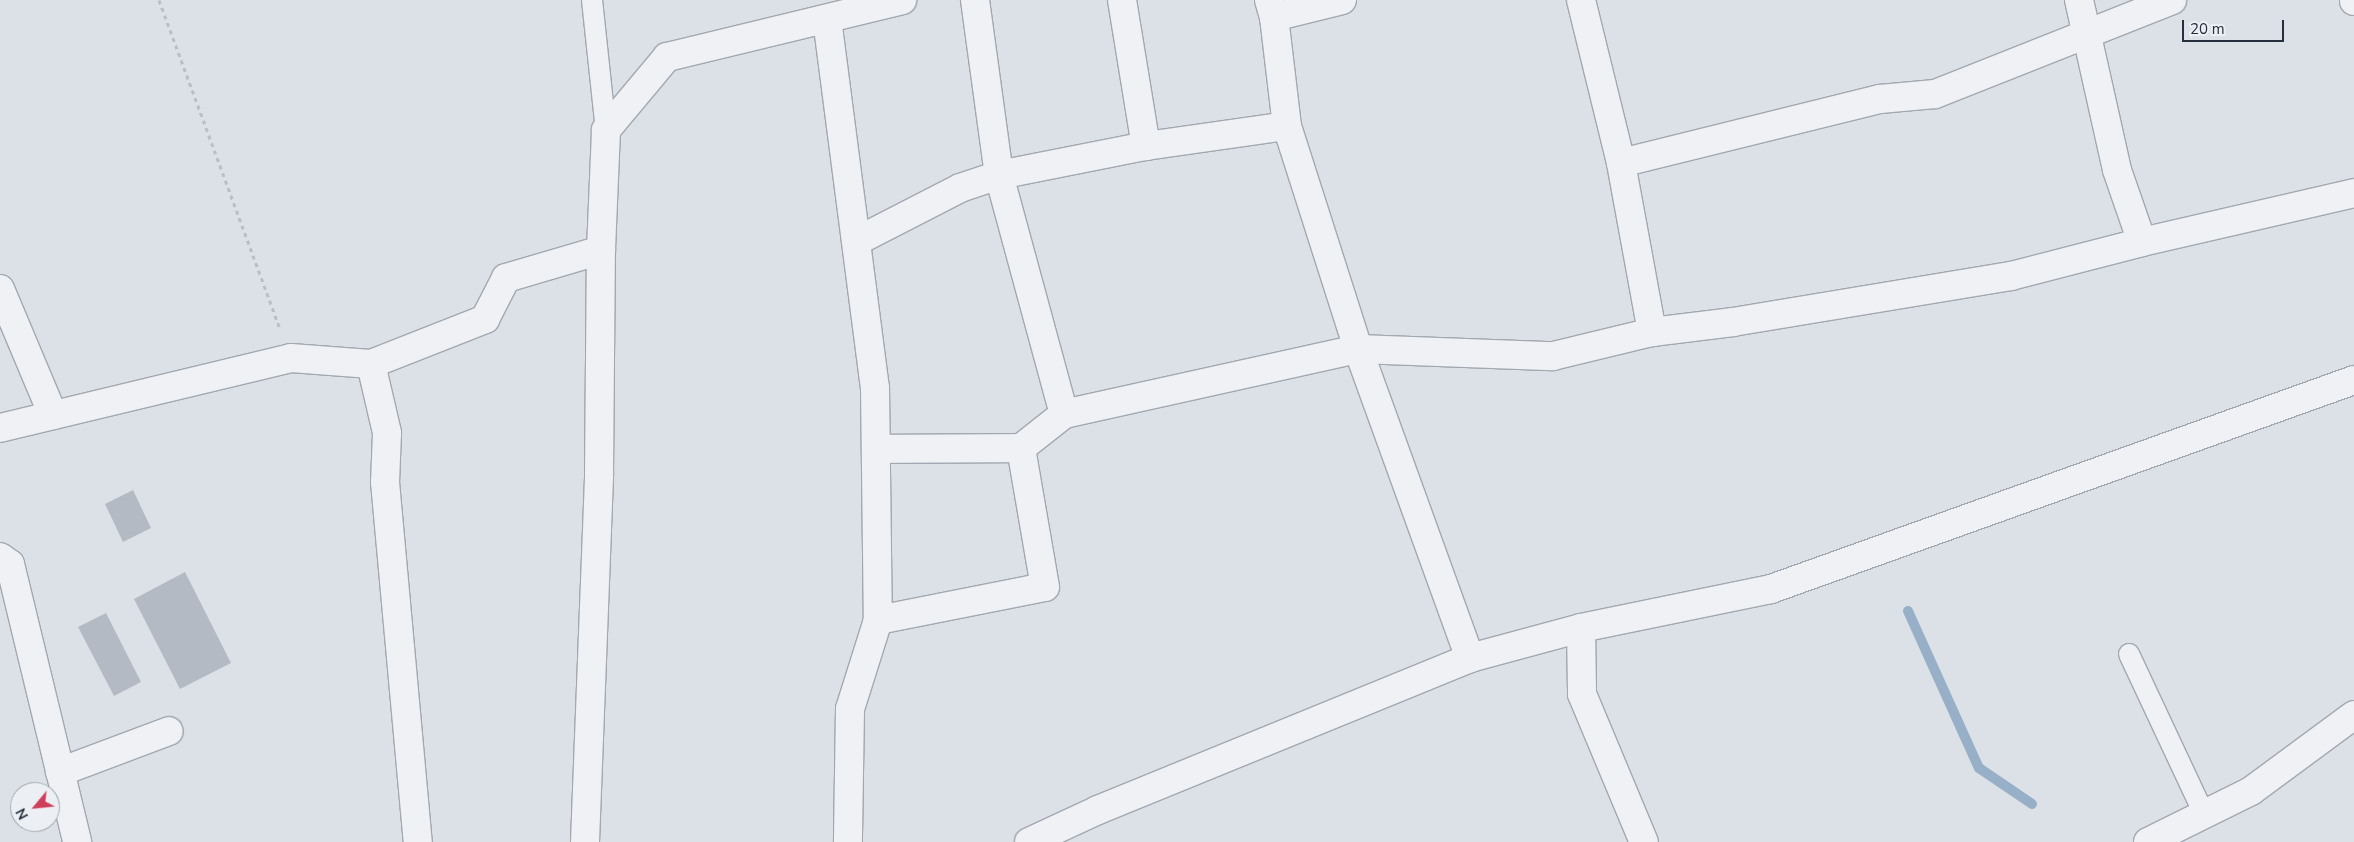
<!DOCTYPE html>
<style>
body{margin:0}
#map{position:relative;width:2354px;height:842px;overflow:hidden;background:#dce1e7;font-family:"Nunito Sans",sans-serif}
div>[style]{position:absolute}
.stream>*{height:10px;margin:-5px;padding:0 5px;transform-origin:5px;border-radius:5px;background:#97b0c8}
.building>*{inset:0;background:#b4bac3}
.path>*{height:3px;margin-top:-1.5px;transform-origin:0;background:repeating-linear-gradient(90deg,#bbbfc5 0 4px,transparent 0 8px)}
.roads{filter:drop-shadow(1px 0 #a2a8b1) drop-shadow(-1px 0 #a2a8b1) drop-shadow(0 1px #a2a8b1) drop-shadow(0 -1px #a2a8b1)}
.lane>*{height:20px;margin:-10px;padding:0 10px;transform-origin:10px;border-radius:10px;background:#eff1f5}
.street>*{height:28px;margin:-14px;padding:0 14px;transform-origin:14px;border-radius:14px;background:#eff1f5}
span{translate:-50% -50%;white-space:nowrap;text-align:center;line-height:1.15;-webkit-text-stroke:4px #ecf0f4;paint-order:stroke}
.north{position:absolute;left:10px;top:782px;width:50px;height:50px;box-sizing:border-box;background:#ecf0f4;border:1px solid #9da3ab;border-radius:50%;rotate:242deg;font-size:14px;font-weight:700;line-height:20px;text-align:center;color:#262f3d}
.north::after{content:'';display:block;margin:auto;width:18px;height:22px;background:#cf3f5a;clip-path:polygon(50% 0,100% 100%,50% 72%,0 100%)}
.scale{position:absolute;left:2182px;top:20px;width:102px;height:22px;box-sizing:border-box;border:2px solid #262f3d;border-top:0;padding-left:6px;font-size:15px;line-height:18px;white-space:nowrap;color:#262f3d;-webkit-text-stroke:4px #ecf0f4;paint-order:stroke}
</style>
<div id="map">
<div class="stream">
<div style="left:1908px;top:611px;width:172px;rotate:65.7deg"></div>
<div style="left:1979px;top:768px;width:64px;rotate:34.2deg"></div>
</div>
<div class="building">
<div style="clip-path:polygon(133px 490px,151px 528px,123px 542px,105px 504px)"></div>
<div style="clip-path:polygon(185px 572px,231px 663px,180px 689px,134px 599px)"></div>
<div style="clip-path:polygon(106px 613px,141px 682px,114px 696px,78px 627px)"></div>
</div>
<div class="path">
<div style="left:159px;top:0;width:351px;rotate:69.8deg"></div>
</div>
<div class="roads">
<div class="lane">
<div style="left:592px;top:0;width:131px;rotate:83.9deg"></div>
<div style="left:2129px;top:654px;width:177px;rotate:64.9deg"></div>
</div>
<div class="street">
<div style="left:975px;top:0;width:177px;rotate:82.2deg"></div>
<div style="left:999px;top:175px;width:248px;rotate:74.8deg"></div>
<div style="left:1122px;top:0;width:148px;rotate:80.7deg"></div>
<div style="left:1269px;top:0;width:18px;rotate:74deg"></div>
<div style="left:1274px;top:17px;width:110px;rotate:83.2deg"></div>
<div style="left:1287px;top:126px;width:234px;rotate:72.3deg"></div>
<div style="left:1358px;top:349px;width:329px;rotate:70.1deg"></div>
<div style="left:1581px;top:0;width:168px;rotate:76.2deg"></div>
<div style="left:1621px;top:163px;width:172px;rotate:79.6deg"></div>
<div style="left:2079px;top:0;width:174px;rotate:77.4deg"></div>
<div style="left:2117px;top:170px;width:76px;rotate:70.9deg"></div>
<div style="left:2354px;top:0;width:1px;rotate:90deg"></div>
<div style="left:1274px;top:17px;width:70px;rotate:-14deg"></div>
<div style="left:827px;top:19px;width:371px;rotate:82.6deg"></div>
<div style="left:875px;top:387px;width:233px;rotate:89.3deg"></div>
<div style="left:878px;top:620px;width:93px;rotate:107.5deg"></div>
<div style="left:850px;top:709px;width:133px;rotate:90.9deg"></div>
<div style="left:1621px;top:163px;width:267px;rotate:-13.9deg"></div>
<div style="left:1880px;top:99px;width:55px;rotate:-5.2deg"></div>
<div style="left:1935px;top:94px;width:255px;rotate:-21.6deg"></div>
<div style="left:857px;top:241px;width:116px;rotate:-27.2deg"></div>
<div style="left:960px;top:188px;width:41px;rotate:-18.4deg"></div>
<div style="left:999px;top:175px;width:150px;rotate:-11.2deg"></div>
<div style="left:1146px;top:146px;width:142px;rotate:-8.1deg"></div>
<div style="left:0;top:289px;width:137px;rotate:67.2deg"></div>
<div style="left:371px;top:364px;width:71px;rotate:76.9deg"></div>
<div style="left:387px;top:433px;width:49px;rotate:92.3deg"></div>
<div style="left:385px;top:482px;width:362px;rotate:84.8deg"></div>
<div style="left:0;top:428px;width:299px;rotate:-13.5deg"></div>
<div style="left:291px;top:358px;width:80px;rotate:4.3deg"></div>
<div style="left:371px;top:364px;width:123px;rotate:-21.5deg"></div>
<div style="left:485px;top:319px;width:46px;rotate:-62.9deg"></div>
<div style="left:506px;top:278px;width:99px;rotate:-16.4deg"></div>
<div style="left:876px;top:449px;width:145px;rotate:-0.4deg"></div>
<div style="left:0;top:557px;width:12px;rotate:35deg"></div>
<div style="left:10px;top:564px;width:286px;rotate:76.4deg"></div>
<div style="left:878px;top:620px;width:170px;rotate:-11.2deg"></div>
<div style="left:1045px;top:587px;width:141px;rotate:-99.8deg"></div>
<div style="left:1021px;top:448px;width:55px;rotate:-38.3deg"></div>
<div style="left:1064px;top:414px;width:301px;rotate:-12.5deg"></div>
<div style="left:1358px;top:349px;width:195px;rotate:2.1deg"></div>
<div style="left:1553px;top:356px;width:102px;rotate:-13.6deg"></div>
<div style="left:1652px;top:332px;width:82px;rotate:-7deg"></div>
<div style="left:1733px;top:322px;width:282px;rotate:-9.4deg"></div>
<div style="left:2011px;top:276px;width:135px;rotate:-14.5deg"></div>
<div style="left:2142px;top:242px;width:218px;rotate:-13deg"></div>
<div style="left:1581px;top:628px;width:66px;rotate:89.1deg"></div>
<div style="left:1582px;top:694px;width:160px;rotate:67.3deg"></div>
<div style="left:60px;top:772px;width:116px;rotate:-20.6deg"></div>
<div style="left:585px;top:842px;width:369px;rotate:-87.8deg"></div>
<div style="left:599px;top:473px;width:223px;rotate:-89.5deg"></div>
<div style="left:601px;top:250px;width:120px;rotate:-87.6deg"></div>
<div style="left:606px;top:130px;width:95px;rotate:-50.1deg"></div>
<div style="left:667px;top:57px;width:242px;rotate:-13.6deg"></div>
<div style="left:1029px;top:842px;width:76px;rotate:-24.9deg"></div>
<div style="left:1098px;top:810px;width:402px;rotate:-22.2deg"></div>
<div style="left:1470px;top:658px;width:115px;rotate:-15.1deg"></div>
<div style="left:1581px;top:628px;width:194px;rotate:-11.6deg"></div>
<div style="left:1771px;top:589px;width:619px;rotate:-19.72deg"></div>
<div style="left:2148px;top:842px;width:115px;rotate:-26.3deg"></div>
<div style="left:2251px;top:791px;width:128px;rotate:-36.4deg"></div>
</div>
</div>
<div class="north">N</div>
<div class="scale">20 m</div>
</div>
